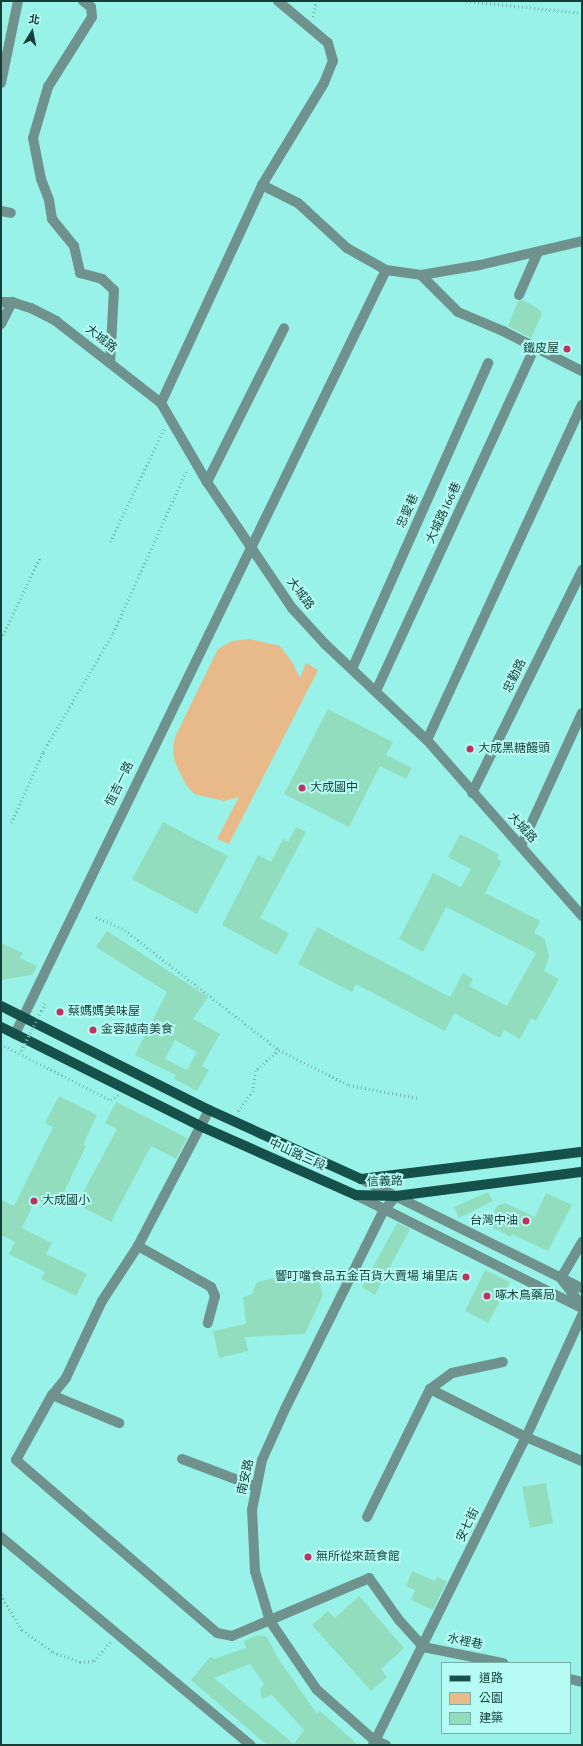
<!DOCTYPE html>
<meta charset="utf-8">
<style>
body{margin:0}
#map{position:relative;width:583px;height:1746px;overflow:hidden;background:#99f2e8;font-family:Spectral,"Noto Sans TC",serif}
div>[style]{position:absolute}
.green>*{inset:0;background:#e8ba8a}
.building>*{inset:0;background:#91ddbe}
.path>*{height:2.5px;margin-top:-1.25px;transform-origin:0;background:repeating-linear-gradient(90deg,#70b8b0 0 1px,transparent 0 4px)}
.minor>*{height:10px;margin:-5px;padding:0 5px;transform-origin:5px;border-radius:5px;background:#6f928e}
.major>*{height:10px;margin:-5px;padding:0 5px;transform-origin:5px;border-radius:5px;background:#16504b}
.path-bridge>*{height:2.5px;margin-top:-1.25px;transform-origin:0;background:repeating-linear-gradient(90deg,#70b8b0 0 1px,transparent 0 4px)}
.dots>*{width:11px;height:11px;translate:-50% -50%;box-sizing:border-box;border:2px solid #b6fcf4;border-radius:50%}
span{translate:-50% -50%;white-space:nowrap;text-align:center;line-height:1.15;-webkit-text-stroke:4px #b6fcf4;paint-order:stroke}
.street-label{font-size:12px;color:#173d39}
.poi-label{font-size:12px;color:#173d39}
.right{translate:-100% -50%;text-align:right}
.left{translate:0 -50%;text-align:left}
.frame{position:absolute;inset:0;border:2px solid #173d39;pointer-events:none}
.legend{position:absolute;left:441px;top:1662px;width:130px;height:72px;box-sizing:border-box;background:#b6fcf4;border:1px solid #76b0a9;margin:0;padding:5px 7px;list-style:none;font-size:12px;color:#173d39}
.legend li{display:flex;align-items:center;gap:8px;height:20px}
.legend b{width:20px;border:1px solid #76b0a9}
.north{position:absolute;left:12px;top:12px;width:40px;height:40px;-webkit-text-stroke:3px #b6fcf4;paint-order:stroke;rotate:10deg;font-size:11px;font-weight:700;line-height:16px;text-align:center;color:#173d39}
.north::after{content:'';display:block;margin:auto;width:14px;height:18px;background:#173d39;clip-path:polygon(50% 0,100% 100%,50% 72%,0 100%)}
</style>
<div id="map">
<div class="green">
<div style="clip-path:polygon(250px 639px,280px 646px,292px 662px,300px 678px,306px 663px,318px 670px,229px 844px,217px 839px,239px 797px,224px 801px,194px 794px,186px 785px,178px 769px,174px 759px,173px 747px,175px 737px,218px 649px,232px 641px)"></div>
</div>
<div class="building">
<div style="clip-path:polygon(523px 300px,540px 310px,542px 314px,531px 338px,508px 326px,518px 301px)"></div>
<div style="clip-path:polygon(328px 709px,393px 742px,386px 755px,412px 768px,406px 779px,380px 766px,349px 827px,284px 794px)"></div>
<div style="clip-path:polygon(163px 822px,228px 856px,197px 914px,132px 879px)"></div>
<div style="clip-path:polygon(296px 827px,306px 832px,260px 918px,289px 933px,277px 955px,222px 925px,258px 855px,271px 862px,283px 839px,288px 842px)"></div>
<div style="clip-path:polygon(460px 834px,499px 854px,497px 859px,502px 861px,485px 893px,540px 921px,534px 933px,545px 939px,549px 957px,544px 971px,559px 979px,536px 1021px,531px 1018px,520px 1039px,504px 1030px,500px 1038px,454px 1013px,445px 1031px,356px 984px,352px 992px,298px 964px,317px 927px,450px 997px,463px 973px,473px 979px,469px 986px,507px 1006px,536px 953px,446px 907px,423px 952px,399px 939px,433px 873px,461px 887px,471px 869px,448px 857px)"></div>
<div style="clip-path:polygon(evenodd,107px 931px,208px 997px,193px 1019px,220px 1034px,202px 1066px,209px 1070px,197px 1091px,174px 1079px,176px 1075px,135px 1055px,167px 992px,96px 947px,107px 931px,175px 1040px,197px 1052px,187px 1070px,165px 1059px,175px 1040px)"></div>
<div style="clip-path:polygon(1px 943px,23px 953px,20px 958px,37px 966px,32px 975px,1px 980px)"></div>
<div style="clip-path:polygon(59px 1096px,97px 1115px,83px 1145px,86px 1146px,56px 1209px,36px 1199px,22px 1228px,52px 1243px,46px 1254px,87px 1274px,76px 1296px,41px 1279px,45px 1272px,9px 1254px,15px 1242px,1px 1235px,1px 1200px,14px 1206px,53px 1127px,45px 1123px)"></div>
<div style="clip-path:polygon(116px 1102px,187px 1138px,176px 1159px,151px 1146px,111px 1222px,77px 1204px,117px 1129px,105px 1123px)"></div>
<div style="clip-path:polygon(488px 1192px,493px 1201px,459px 1218px,454px 1207px)"></div>
<div style="clip-path:polygon(546px 1193px,572px 1205px,548px 1251px,512px 1234px,511px 1237px,487px 1225px,497px 1206px,505px 1203px,535px 1217px)"></div>
<div style="clip-path:polygon(397px 1223px,410px 1229px,375px 1295px,362px 1287px)"></div>
<div style="clip-path:polygon(315px 1268px,323px 1295px,305px 1334px,245px 1337px,248px 1351px,219px 1358px,213px 1331px,246px 1324px,243px 1297px,252px 1294px,257px 1282px)"></div>
<div style="clip-path:polygon(485px 1270px,510px 1282px,488px 1323px,465px 1311px)"></div>
<div style="clip-path:polygon(546px 1483px,553px 1523px,530px 1528px,522px 1487px)"></div>
<div style="clip-path:polygon(412px 1571px,435px 1581px,437px 1577px,447px 1581px,433px 1610px,411px 1600px,415px 1590px,406px 1586px)"></div>
<div style="clip-path:polygon(359px 1596px,404px 1648px,381px 1669px,387px 1677px,371px 1691px,312px 1625px,328px 1611px,335px 1618px)"></div>
<div style="clip-path:polygon(evenodd,258px 1635px,267px 1637px,279px 1660px,317px 1714px,320px 1711px,358px 1745px,267px 1745px,191px 1680px,210px 1657px,214px 1659px,246px 1648px,244px 1641px,258px 1635px,250px 1664px,264px 1684px,260px 1689px,262px 1699px,272px 1695px,304px 1730px,294px 1744px,214px 1678px,250px 1664px)"></div>
</div>
<div class="path">
<div style="left:466px;top:1px;width:117px;rotate:5.9deg"></div>
<div style="left:313px;top:17px;width:16px;rotate:-79deg"></div>
<div style="left:110px;top:542px;width:125px;rotate:-64.5deg"></div>
<div style="left:1px;top:639px;width:91px;rotate:-64.6deg"></div>
<div style="left:11px;top:823px;width:78px;rotate:-65.7deg"></div>
<div style="left:43px;top:752px;width:138px;rotate:-59.5deg"></div>
<div style="left:113px;top:633px;width:180px;rotate:-65.7deg"></div>
<div style="left:96px;top:917px;width:32px;rotate:24deg"></div>
<div style="left:125px;top:930px;width:195px;rotate:37.9deg"></div>
<div style="left:279px;top:1050px;width:31px;rotate:138deg"></div>
<div style="left:256px;top:1071px;width:20px;rotate:99deg"></div>
<div style="left:253px;top:1091px;width:26px;rotate:126deg"></div>
<div style="left:41px;top:1011px;width:8px;rotate:-60deg"></div>
<div style="left:45px;top:1004px;width:4px;rotate:146deg"></div>
<div style="left:1px;top:1044px;width:123px;rotate:27deg"></div>
<div style="left:111px;top:1100px;width:9px;rotate:-36deg"></div>
<div style="left:279px;top:1050px;width:78px;rotate:26.6deg"></div>
<div style="left:349px;top:1085px;width:71px;rotate:10.5deg"></div>
<div style="left:1px;top:1595px;width:41px;rotate:59deg"></div>
<div style="left:22px;top:1630px;width:38px;rotate:35deg"></div>
<div style="left:53px;top:1652px;width:29px;rotate:20deg"></div>
<div style="left:80px;top:1662px;width:14px;rotate:-4deg"></div>
<div style="left:94px;top:1661px;width:25px;rotate:-50deg"></div>
</div>
<div class="minor">
<div style="left:83px;top:1px;width:10px;rotate:37deg"></div>
<div style="left:91px;top:7px;width:10px;rotate:84deg"></div>
<div style="left:92px;top:17px;width:83px;rotate:122.2deg"></div>
<div style="left:48px;top:87px;width:53px;rotate:106.4deg"></div>
<div style="left:33px;top:138px;width:42px;rotate:79deg"></div>
<div style="left:41px;top:179px;width:22px;rotate:69deg"></div>
<div style="left:49px;top:200px;width:19px;rotate:81deg"></div>
<div style="left:52px;top:219px;width:35px;rotate:51deg"></div>
<div style="left:74px;top:246px;width:28px;rotate:77deg"></div>
<div style="left:80px;top:273px;width:23px;rotate:15deg"></div>
<div style="left:102px;top:279px;width:16px;rotate:43deg"></div>
<div style="left:114px;top:290px;width:73px;rotate:93.1deg"></div>
<div style="left:1px;top:83px;width:84px;rotate:-78.3deg"></div>
<div style="left:262px;top:185px;width:40px;rotate:26.6deg"></div>
<div style="left:298px;top:203px;width:67px;rotate:42.6deg"></div>
<div style="left:347px;top:248px;width:45px;rotate:29.4deg"></div>
<div style="left:386px;top:270px;width:35px;rotate:8deg"></div>
<div style="left:421px;top:275px;width:60px;rotate:-9.6deg"></div>
<div style="left:480px;top:265px;width:105px;rotate:-13.2deg"></div>
<div style="left:1px;top:211px;width:10px;rotate:11deg"></div>
<div style="left:421px;top:275px;width:52px;rotate:45deg"></div>
<div style="left:458px;top:312px;width:49px;rotate:22.9deg"></div>
<div style="left:503px;top:331px;width:89px;rotate:26.9deg"></div>
<div style="left:519px;top:295px;width:47px;rotate:-66.2deg"></div>
<div style="left:1px;top:302px;width:11px"></div>
<div style="left:12px;top:302px;width:20px;rotate:18deg"></div>
<div style="left:31px;top:308px;width:28px;rotate:27deg"></div>
<div style="left:56px;top:321px;width:133px;rotate:38deg"></div>
<div style="left:161px;top:403px;width:91px;rotate:59.8deg"></div>
<div style="left:207px;top:482px;width:152px;rotate:56deg"></div>
<div style="left:292px;top:608px;width:49px;rotate:47.5deg"></div>
<div style="left:325px;top:644px;width:140px;rotate:43.3deg"></div>
<div style="left:427px;top:740px;width:235px;rotate:48.6deg"></div>
<div style="left:1px;top:324px;width:25px;rotate:-63deg"></div>
<div style="left:161px;top:403px;width:240px;rotate:-65.1deg"></div>
<div style="left:262px;top:185px;width:119px;rotate:-58.7deg"></div>
<div style="left:324px;top:83px;width:24px;rotate:-68deg"></div>
<div style="left:333px;top:61px;width:19px;rotate:-106deg"></div>
<div style="left:328px;top:43px;width:65px;rotate:-140deg"></div>
<div style="left:207px;top:482px;width:172px;rotate:-63.4deg"></div>
<div style="left:352px;top:669px;width:335px;rotate:-66deg"></div>
<div style="left:376px;top:691px;width:379px;rotate:-65.2deg"></div>
<div style="left:427px;top:740px;width:369px;rotate:-65.2deg"></div>
<div style="left:472px;top:793px;width:249px;rotate:-63.7deg"></div>
<div style="left:521px;top:846px;width:146px;rotate:-65.4deg"></div>
<div style="left:15px;top:1034px;width:849px;rotate:-64.1deg"></div>
<div style="left:209px;top:1110px;width:153px;rotate:117.6deg"></div>
<div style="left:138px;top:1246px;width:66px;rotate:123.2deg"></div>
<div style="left:102px;top:1301px;width:85px;rotate:115.1deg"></div>
<div style="left:66px;top:1378px;width:22px;rotate:129deg"></div>
<div style="left:52px;top:1395px;width:74px;rotate:119deg"></div>
<div style="left:16px;top:1460px;width:265px;rotate:40.7deg"></div>
<div style="left:217px;top:1633px;width:15px;rotate:11deg"></div>
<div style="left:232px;top:1636px;width:149px;rotate:-22.9deg"></div>
<div style="left:369px;top:1578px;width:52px;rotate:54.5deg"></div>
<div style="left:399px;top:1620px;width:36px;rotate:48deg"></div>
<div style="left:423px;top:1647px;width:82px;rotate:11.3deg"></div>
<div style="left:361px;top:1179px;width:246px;rotate:26.3deg"></div>
<div style="left:356px;top:1195px;width:253px;rotate:26.6deg"></div>
<div style="left:138px;top:1246px;width:84px;rotate:29.3deg"></div>
<div style="left:211px;top:1287px;width:10px;rotate:66deg"></div>
<div style="left:215px;top:1296px;width:28px;rotate:105deg"></div>
<div style="left:561px;top:1278px;width:42px;rotate:-59.7deg"></div>
<div style="left:562px;top:1280px;width:33px;rotate:52deg"></div>
<div style="left:430px;top:1389px;width:107px;rotate:26.6deg"></div>
<div style="left:526px;top:1437px;width:61px;rotate:23.2deg"></div>
<div style="left:52px;top:1395px;width:73px;rotate:22.7deg"></div>
<div style="left:182px;top:1459px;width:79px;rotate:20.7deg"></div>
<div style="left:367px;top:1517px;width:143px;rotate:-63.8deg"></div>
<div style="left:430px;top:1389px;width:27px;rotate:-36deg"></div>
<div style="left:452px;top:1373px;width:52px;rotate:-12.2deg"></div>
<div style="left:1px;top:1537px;width:325px;rotate:39.8deg"></div>
<div style="left:570px;top:1679px;width:12px;rotate:14deg"></div>
<div style="left:373px;top:1745px;width:344px;rotate:-63.6deg"></div>
<div style="left:526px;top:1437px;width:134px;rotate:-65.3deg"></div>
<div style="left:386px;top:1745px;width:13px;rotate:-157deg"></div>
<div style="left:374px;top:1740px;width:76px;rotate:-138.7deg"></div>
<div style="left:317px;top:1690px;width:83px;rotate:-124.3deg"></div>
<div style="left:270px;top:1621px;width:52px;rotate:-106.7deg"></div>
<div style="left:255px;top:1571px;width:61px;rotate:-92.8deg"></div>
<div style="left:252px;top:1510px;width:51px;rotate:-78.7deg"></div>
<div style="left:262px;top:1460px;width:56px;rotate:-65.7deg"></div>
<div style="left:285px;top:1409px;width:222px;rotate:-63.6deg"></div>
<div style="left:384px;top:1210px;width:18px;rotate:-49deg"></div>
</div>
<div class="major">
<div style="left:1px;top:1006px;width:233px;rotate:26.6deg"></div>
<div style="left:209px;top:1110px;width:167px;rotate:24.4deg"></div>
<div style="left:1px;top:1027px;width:222px;rotate:26.4deg"></div>
<div style="left:200px;top:1126px;width:171px;rotate:23.9deg"></div>
<div style="left:356px;top:1195px;width:40px;rotate:1.4deg"></div>
<div style="left:396px;top:1196px;width:188px;rotate:-7.4deg"></div>
<div style="left:361px;top:1179px;width:223px;rotate:-7deg"></div>
</div>
<div class="path-bridge">
<div style="left:21px;top:1051px;width:45px;rotate:-63.4deg"></div>
</div>
<div class="dots">
<div style="left:567px;top:349px;background:#bf315e"></div>
<div style="left:470px;top:749px;background:#bf315e"></div>
<div style="left:302px;top:788px;background:#bf315e"></div>
<div style="left:60px;top:1012px;background:#bf315e"></div>
<div style="left:93px;top:1030px;background:#bf315e"></div>
<div style="left:34px;top:1201px;background:#bf315e"></div>
<div style="left:526px;top:1221px;background:#bf315e"></div>
<div style="left:466px;top:1277px;background:#bf315e"></div>
<div style="left:487px;top:1296px;background:#bf315e"></div>
<div style="left:308px;top:1557px;background:#bf315e"></div>
</div>
<div class="street-label">
<span style="left:101px;top:339px;rotate:38deg">大城路</span>
<span style="left:408px;top:511px;rotate:-66deg">忠愛巷</span>
<span style="left:444px;top:513px;rotate:-65deg">大城路166巷</span>
<span style="left:300px;top:594px;rotate:53deg">大城路</span>
<span style="left:515px;top:676px;rotate:-64deg">忠勤路</span>
<span style="left:120px;top:784px;rotate:-64deg">恆吉一路</span>
<span style="left:522px;top:828px;rotate:48deg">大城路</span>
<span style="left:297px;top:1155px;rotate:24deg">中山路三段</span>
<span style="left:385px;top:1182px;rotate:-2deg">信義路</span>
<span style="left:246px;top:1477px;rotate:-77deg">南安路</span>
<span style="left:468px;top:1525px;rotate:-64deg">安七街</span>
<span style="left:465px;top:1642px;rotate:11deg">水裡巷</span>
</div>
<div class="poi-label">
<span class="right" style="left:559px;top:349px">鐵皮屋</span>
<span class="left" style="left:478px;top:749px">大成黑糖饅頭</span>
<span class="left" style="left:310px;top:788px">大成國中</span>
<span class="left" style="left:68px;top:1012px">蔡媽媽美味屋</span>
<span class="left" style="left:101px;top:1030px">金蓉越南美食</span>
<span class="left" style="left:42px;top:1201px">大成國小</span>
<span class="right" style="left:518px;top:1221px">台灣中油</span>
<span class="right" style="left:458px;top:1277px">響叮噹食品五金百貨大賣場 埔里店</span>
<span class="left" style="left:495px;top:1296px">啄木鳥藥局</span>
<span class="left" style="left:316px;top:1557px">無所從來蔬食館</span>
</div>
<div class="frame"></div>
<ul class="legend">
<li><b style="height:5px;background:#16504b"></b>道路</li>
<li><b style="height:11px;background:#e8ba8a"></b>公園</li>
<li><b style="height:11px;background:#91ddbe"></b>建築</li>
</ul>
<div class="north">北</div>
</div>
